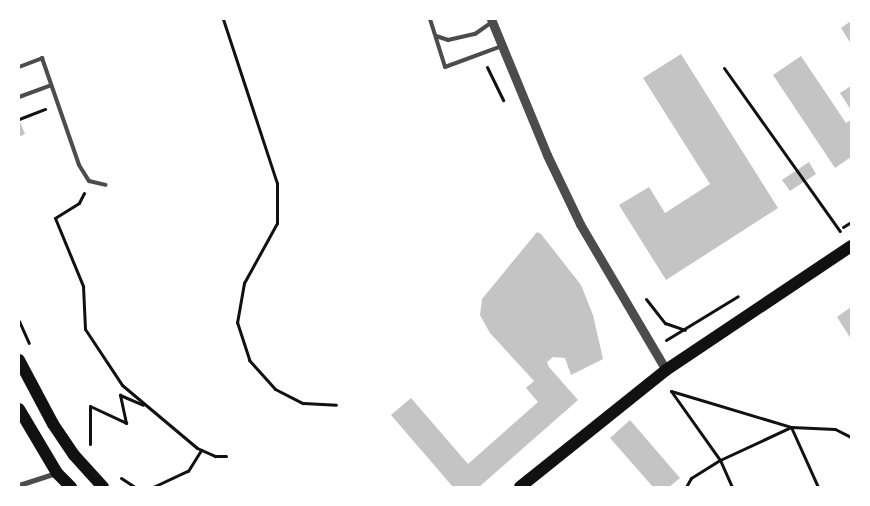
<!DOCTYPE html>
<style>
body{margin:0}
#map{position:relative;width:870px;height:506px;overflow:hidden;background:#fff;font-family:"Source Serif 4",serif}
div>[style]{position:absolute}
.building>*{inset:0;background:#c4c4c4}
.path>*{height:3px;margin:-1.5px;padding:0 1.5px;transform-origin:1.5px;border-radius:1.5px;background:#111}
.service>*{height:4px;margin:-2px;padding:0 2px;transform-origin:2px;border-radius:2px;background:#4c4c4c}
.minor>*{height:5px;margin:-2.5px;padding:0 2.5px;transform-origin:2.5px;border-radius:2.5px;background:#4c4c4c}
.tertiary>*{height:9px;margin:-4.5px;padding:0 4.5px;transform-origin:4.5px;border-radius:4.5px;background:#4c4c4c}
.primary>*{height:12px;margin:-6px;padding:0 6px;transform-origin:6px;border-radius:6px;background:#111}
span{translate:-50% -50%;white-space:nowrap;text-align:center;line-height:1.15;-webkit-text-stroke:5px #fff;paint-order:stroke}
.frame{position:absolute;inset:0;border:20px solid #fff;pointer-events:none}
</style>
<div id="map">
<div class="building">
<div style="clip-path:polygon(851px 21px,851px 44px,841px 28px)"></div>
<div style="clip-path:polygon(681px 54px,778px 208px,666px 280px,619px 205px,649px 187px,665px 213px,710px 184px,643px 78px)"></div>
<div style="clip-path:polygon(801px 56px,846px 123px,851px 120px,851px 157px,835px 168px,773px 75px)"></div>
<div style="clip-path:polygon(851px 86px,851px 110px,840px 93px)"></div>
<div style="clip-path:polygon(20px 122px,25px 134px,19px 137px,19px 123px)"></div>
<div style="clip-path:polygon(809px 162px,816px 174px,790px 191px,782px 180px)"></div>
<div style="clip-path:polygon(537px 232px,541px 234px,581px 285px,593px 315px,603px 359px,571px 375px,565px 358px,553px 357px,547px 362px,549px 367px,578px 400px,479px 487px,453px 487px,391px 415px,411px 398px,468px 464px,538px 402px,526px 388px,534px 381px,490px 333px,480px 315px,482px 299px)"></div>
<div style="clip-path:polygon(851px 307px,851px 339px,837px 317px)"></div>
<div style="clip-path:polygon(630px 420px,680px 478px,669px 487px,653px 487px,610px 438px)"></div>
</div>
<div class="path">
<div style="left:223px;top:19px;width:173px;rotate:71.8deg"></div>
<div style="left:277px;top:183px;width:40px;rotate:90deg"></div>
<div style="left:277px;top:223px;width:68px;rotate:118.8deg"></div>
<div style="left:244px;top:283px;width:40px;rotate:100deg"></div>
<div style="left:237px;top:322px;width:40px;rotate:72deg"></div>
<div style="left:249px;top:360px;width:39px;rotate:48deg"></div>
<div style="left:275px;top:389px;width:31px;rotate:27deg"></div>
<div style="left:303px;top:403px;width:33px;rotate:3deg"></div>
<div style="left:487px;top:67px;width:37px;rotate:64deg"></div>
<div style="left:724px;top:68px;width:200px;rotate:54.6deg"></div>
<div style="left:19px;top:119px;width:28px;rotate:-21deg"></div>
<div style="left:84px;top:193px;width:11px;rotate:117deg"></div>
<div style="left:79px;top:203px;width:28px;rotate:148deg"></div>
<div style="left:55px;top:218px;width:74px;rotate:67.6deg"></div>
<div style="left:83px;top:286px;width:43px;rotate:87.3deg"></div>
<div style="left:85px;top:329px;width:67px;rotate:56.5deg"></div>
<div style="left:122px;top:385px;width:98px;rotate:40deg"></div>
<div style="left:197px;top:448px;width:20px;rotate:24deg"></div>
<div style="left:215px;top:456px;width:11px"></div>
<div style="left:843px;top:227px;width:9px;rotate:-32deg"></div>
<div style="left:646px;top:299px;width:31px;rotate:52deg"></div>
<div style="left:665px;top:323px;width:21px;rotate:19deg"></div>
<div style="left:19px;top:321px;width:24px;rotate:66deg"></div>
<div style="left:666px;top:340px;width:84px;rotate:-31.4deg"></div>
<div style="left:671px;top:391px;width:125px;rotate:16.7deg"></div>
<div style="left:791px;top:427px;width:66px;rotate:65.8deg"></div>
<div style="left:671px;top:391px;width:85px;rotate:54.6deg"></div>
<div style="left:720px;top:460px;width:30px;rotate:66deg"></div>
<div style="left:90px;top:444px;width:38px;rotate:-90deg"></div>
<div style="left:90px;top:406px;width:40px;rotate:25deg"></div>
<div style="left:126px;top:423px;width:29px;rotate:-102deg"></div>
<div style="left:120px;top:395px;width:25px;rotate:23deg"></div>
<div style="left:121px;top:478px;width:17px;rotate:33deg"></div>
<div style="left:153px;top:487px;width:38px;rotate:-25deg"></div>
<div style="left:188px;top:471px;width:25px;rotate:-58deg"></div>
<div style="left:686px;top:487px;width:10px;rotate:-61deg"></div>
<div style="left:691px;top:478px;width:34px;rotate:-32deg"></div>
<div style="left:720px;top:460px;width:78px;rotate:-24.9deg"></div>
<div style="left:791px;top:427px;width:44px;rotate:2.6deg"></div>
<div style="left:835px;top:429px;width:18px;rotate:27deg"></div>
</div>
<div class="service">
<div style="left:430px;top:19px;width:50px;rotate:72.6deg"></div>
<div style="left:445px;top:67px;width:61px;rotate:-20.2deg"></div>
<div style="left:436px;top:36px;width:13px;rotate:18deg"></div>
<div style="left:448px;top:40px;width:28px;rotate:-13deg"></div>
<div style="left:475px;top:34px;width:21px;rotate:-35deg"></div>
<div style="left:19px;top:67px;width:25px;rotate:-21deg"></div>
<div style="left:42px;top:58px;width:113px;rotate:70.9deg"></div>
<div style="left:79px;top:165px;width:19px;rotate:58deg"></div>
<div style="left:89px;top:181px;width:17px;rotate:13deg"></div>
<div style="left:19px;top:97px;width:33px;rotate:-20deg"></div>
</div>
<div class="minor">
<div style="left:19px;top:485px;width:40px;rotate:-18deg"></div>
</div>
<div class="tertiary">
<div style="left:491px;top:19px;width:147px;rotate:67.6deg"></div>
<div style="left:547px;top:155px;width:76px;rotate:64.4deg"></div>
<div style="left:580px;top:224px;width:169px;rotate:59.5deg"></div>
</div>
<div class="primary">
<div style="left:19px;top:360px;width:72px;rotate:62deg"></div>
<div style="left:53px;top:424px;width:37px;rotate:56deg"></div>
<div style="left:74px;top:455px;width:43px;rotate:47.8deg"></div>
<div style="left:19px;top:409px;width:74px;rotate:59.3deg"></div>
<div style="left:57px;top:473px;width:20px;rotate:45deg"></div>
<div style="left:520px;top:487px;width:187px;rotate:-38.7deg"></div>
<div style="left:666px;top:370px;width:223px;rotate:-33.8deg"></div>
</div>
<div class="frame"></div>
</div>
